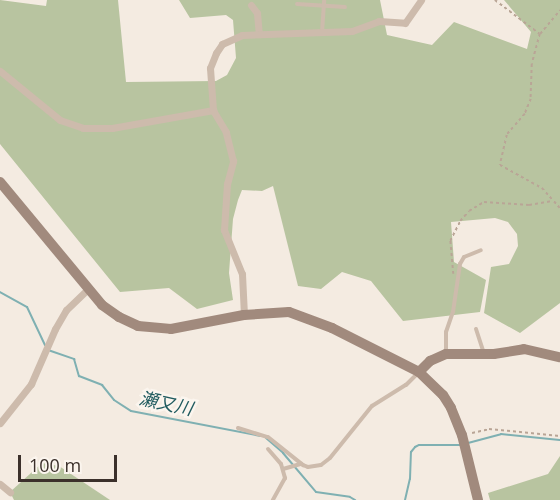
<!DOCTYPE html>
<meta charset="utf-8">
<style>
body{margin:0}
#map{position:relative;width:560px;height:500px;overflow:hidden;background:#f4ebe1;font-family:"Open Sans","Noto Sans JP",sans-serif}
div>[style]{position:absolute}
.green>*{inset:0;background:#b8c4a0}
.stream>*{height:2px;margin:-1px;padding:0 1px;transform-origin:1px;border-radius:1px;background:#7fb0b2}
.path>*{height:1.5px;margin-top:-0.75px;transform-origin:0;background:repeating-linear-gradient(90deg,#b9a596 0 3px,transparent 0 6px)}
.lane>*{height:4px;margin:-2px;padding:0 2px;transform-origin:2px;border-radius:2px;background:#cdbbac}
.street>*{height:7px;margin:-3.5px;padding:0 3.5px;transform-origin:3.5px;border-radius:3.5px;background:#cdbbac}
.secondary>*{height:10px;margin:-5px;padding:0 5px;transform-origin:5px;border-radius:5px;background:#a18a7d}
span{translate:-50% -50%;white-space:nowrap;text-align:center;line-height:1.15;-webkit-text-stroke:5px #fbf5ee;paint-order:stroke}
.water-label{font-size:18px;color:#1f5a5e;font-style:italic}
.scale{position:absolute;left:18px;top:455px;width:99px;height:27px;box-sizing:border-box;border:3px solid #3b302b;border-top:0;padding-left:8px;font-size:18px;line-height:21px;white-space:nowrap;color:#3b302b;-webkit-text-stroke:4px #fbf5ee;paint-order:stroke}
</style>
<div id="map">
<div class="green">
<div style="clip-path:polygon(0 0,46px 6px,47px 0,118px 0,126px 82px,216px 81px,227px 75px,236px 58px,233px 20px,226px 15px,190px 18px,179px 0,380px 0,387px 35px,432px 45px,454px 22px,527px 49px,531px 32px,504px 0,560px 0,560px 303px,520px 333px,484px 313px,491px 267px,509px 264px,518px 246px,517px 234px,508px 222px,495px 218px,451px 222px,454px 262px,486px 280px,480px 312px,403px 321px,371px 281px,342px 272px,321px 289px,298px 286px,273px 186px,262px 191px,242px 190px,238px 200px,233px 219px,229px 273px,233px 300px,197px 309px,169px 288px,120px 292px,0 144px)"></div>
<div style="clip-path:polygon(560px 456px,560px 500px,490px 500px,488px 493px,548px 474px)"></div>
<div style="clip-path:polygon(42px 463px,59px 466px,110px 500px,14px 500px,10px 492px)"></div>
</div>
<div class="stream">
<div style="left:0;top:292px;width:31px;rotate:29deg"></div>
<div style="left:27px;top:307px;width:42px;rotate:64.7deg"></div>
<div style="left:48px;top:350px;width:28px;rotate:19deg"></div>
<div style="left:74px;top:359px;width:18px;rotate:74deg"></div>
<div style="left:79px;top:376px;width:25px;rotate:21deg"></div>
<div style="left:102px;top:385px;width:19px;rotate:51deg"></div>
<div style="left:114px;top:400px;width:20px;rotate:33deg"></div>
<div style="left:131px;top:411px;width:132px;rotate:10.9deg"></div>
<div style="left:266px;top:438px;width:23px;rotate:41deg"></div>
<div style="left:283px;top:453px;width:51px;rotate:49.8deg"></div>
<div style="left:316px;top:492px;width:34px;rotate:8deg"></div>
<div style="left:350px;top:497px;width:6px;rotate:31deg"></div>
<div style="left:468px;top:443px;width:34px;rotate:-15deg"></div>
<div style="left:501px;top:434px;width:59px;rotate:5.8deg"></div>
<div style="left:405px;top:500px;width:22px;rotate:-77deg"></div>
<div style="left:410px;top:479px;width:27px;rotate:-88deg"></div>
<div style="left:411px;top:452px;width:6px;rotate:-51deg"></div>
<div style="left:415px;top:447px;width:4px;rotate:-27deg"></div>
<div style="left:419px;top:445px;width:41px"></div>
</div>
<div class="path">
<div style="left:495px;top:0;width:56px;rotate:37.1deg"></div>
<div style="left:540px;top:34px;width:31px;rotate:105deg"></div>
<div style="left:532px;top:64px;width:35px;rotate:92deg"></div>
<div style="left:531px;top:99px;width:16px;rotate:112deg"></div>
<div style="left:525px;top:114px;width:28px;rotate:131deg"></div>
<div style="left:507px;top:135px;width:31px;rotate:103deg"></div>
<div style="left:500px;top:165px;width:48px;rotate:28.7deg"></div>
<div style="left:542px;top:188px;width:27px;rotate:48deg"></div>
<div style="left:540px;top:34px;width:31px;rotate:-50deg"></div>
<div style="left:453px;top:274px;width:33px;rotate:-95deg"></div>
<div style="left:450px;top:241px;width:22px;rotate:-63deg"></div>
<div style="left:460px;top:221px;width:13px;rotate:-48deg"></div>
<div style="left:469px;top:211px;width:17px;rotate:-31deg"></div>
<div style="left:484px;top:202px;width:45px;rotate:3.8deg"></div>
<div style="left:529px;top:205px;width:22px;rotate:-10deg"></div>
<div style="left:472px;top:433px;width:17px;rotate:-13deg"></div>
<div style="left:489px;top:429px;width:71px;rotate:5.6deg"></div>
</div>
<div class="lane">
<div style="left:297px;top:4px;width:48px;rotate:3.6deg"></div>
<div style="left:322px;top:32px;width:32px;rotate:-86deg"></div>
<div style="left:476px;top:329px;width:26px;rotate:72deg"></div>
<div style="left:446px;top:354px;width:22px;rotate:-90deg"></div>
<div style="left:446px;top:332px;width:21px;rotate:-71deg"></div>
<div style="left:453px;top:312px;width:49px;rotate:-81.7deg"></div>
<div style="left:460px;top:264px;width:8px;rotate:-60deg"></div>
<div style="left:464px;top:257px;width:18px;rotate:-22deg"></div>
<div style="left:238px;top:428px;width:31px;rotate:17deg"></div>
<div style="left:268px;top:437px;width:45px;rotate:38.7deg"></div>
<div style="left:303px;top:465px;width:5px;rotate:22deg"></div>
<div style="left:308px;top:467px;width:13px;rotate:-9deg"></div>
<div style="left:321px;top:465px;width:11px;rotate:-38deg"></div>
<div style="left:330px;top:458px;width:67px;rotate:-51.1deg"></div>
<div style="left:372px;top:406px;width:40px;rotate:-32deg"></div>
<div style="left:406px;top:385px;width:17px;rotate:-45deg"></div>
<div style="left:268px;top:449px;width:20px;rotate:49deg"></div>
<div style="left:281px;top:464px;width:15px;rotate:74deg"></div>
<div style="left:285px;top:478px;width:25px;rotate:119deg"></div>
<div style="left:283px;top:469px;width:19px;rotate:-16deg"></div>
</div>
<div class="street">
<div style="left:251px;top:5px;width:10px;rotate:53deg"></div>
<div style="left:257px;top:13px;width:21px;rotate:85deg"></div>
<div style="left:0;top:71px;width:77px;rotate:39.2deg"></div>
<div style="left:60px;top:120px;width:24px;rotate:19deg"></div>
<div style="left:83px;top:128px;width:29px"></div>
<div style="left:112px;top:128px;width:103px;rotate:-10.1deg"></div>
<div style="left:244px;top:315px;width:41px;rotate:-92.8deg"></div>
<div style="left:242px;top:274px;width:48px;rotate:-112.2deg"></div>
<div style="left:224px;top:230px;width:46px;rotate:-86.3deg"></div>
<div style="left:227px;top:184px;width:24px;rotate:-75deg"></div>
<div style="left:233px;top:161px;width:30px;rotate:-104deg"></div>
<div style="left:226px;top:132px;width:26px;rotate:-121deg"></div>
<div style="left:213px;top:110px;width:42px;rotate:-94.1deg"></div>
<div style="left:210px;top:68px;width:16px;rotate:-68deg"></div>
<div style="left:216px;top:53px;width:11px;rotate:-56deg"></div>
<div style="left:222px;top:44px;width:22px;rotate:-24deg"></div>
<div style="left:242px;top:35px;width:110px;rotate:-2.1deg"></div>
<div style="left:352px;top:31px;width:29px;rotate:-20deg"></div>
<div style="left:379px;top:21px;width:26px;rotate:4deg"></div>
<div style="left:405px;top:23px;width:28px;rotate:-55deg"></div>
<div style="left:0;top:423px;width:50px;rotate:-51.5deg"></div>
<div style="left:31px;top:384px;width:60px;rotate:-66.4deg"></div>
<div style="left:55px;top:329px;width:22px;rotate:-60deg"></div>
<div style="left:66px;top:310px;width:30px;rotate:-44deg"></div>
<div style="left:0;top:484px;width:13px;rotate:39deg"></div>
</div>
<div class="secondary">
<div style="left:0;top:182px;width:160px;rotate:50.3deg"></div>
<div style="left:102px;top:305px;width:21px;rotate:35deg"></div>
<div style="left:119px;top:317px;width:21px;rotate:25deg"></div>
<div style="left:138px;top:326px;width:33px;rotate:5deg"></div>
<div style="left:171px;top:329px;width:74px;rotate:-10.9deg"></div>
<div style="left:244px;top:315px;width:45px;rotate:-3.8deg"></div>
<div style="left:289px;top:312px;width:46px;rotate:20.4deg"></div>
<div style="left:332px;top:328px;width:97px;rotate:26.8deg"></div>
<div style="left:419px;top:372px;width:33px;rotate:44deg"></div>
<div style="left:443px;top:395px;width:15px;rotate:58deg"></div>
<div style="left:451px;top:408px;width:29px;rotate:68deg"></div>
<div style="left:462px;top:435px;width:67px;rotate:76.2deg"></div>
<div style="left:419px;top:372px;width:16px;rotate:-45deg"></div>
<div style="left:430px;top:361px;width:17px;rotate:-24deg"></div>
<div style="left:446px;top:354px;width:48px"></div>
<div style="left:494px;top:354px;width:30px;rotate:-9deg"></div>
<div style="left:524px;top:349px;width:37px;rotate:13deg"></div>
</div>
<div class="water-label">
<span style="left:166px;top:403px;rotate:12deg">瀬又川</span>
</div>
<div class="scale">100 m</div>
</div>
